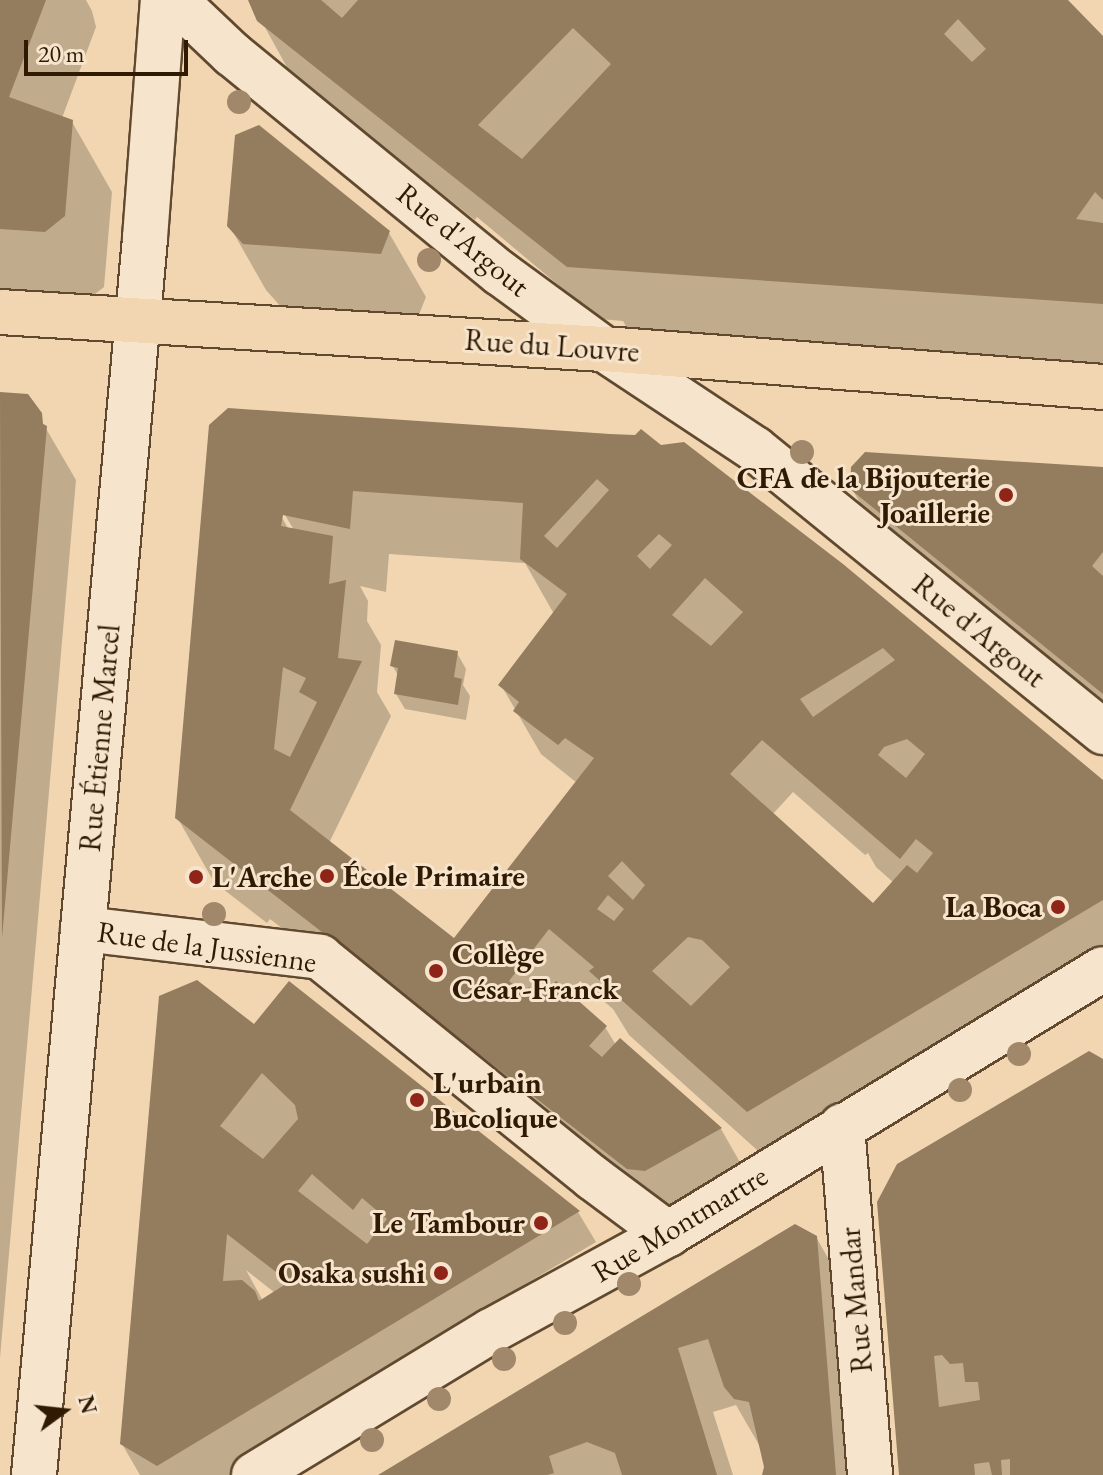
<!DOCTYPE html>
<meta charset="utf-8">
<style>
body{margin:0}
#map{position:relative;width:1103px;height:1475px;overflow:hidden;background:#f1d6b1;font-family:"EB Garamond",serif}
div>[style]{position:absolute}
.shadow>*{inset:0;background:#0003}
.building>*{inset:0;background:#947c5e}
.roads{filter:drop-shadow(2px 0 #60492f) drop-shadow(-2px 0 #60492f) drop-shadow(0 2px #60492f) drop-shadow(0 -2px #60492f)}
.minor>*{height:44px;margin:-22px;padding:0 22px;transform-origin:22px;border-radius:22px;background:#f6e4cc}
.major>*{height:44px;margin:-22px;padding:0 22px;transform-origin:22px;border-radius:22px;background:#f1d6b1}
.trees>*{width:24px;height:24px;margin:-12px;border-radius:50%;background:#a1886a}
.dots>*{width:22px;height:22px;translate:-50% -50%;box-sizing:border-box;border:4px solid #f6e4cc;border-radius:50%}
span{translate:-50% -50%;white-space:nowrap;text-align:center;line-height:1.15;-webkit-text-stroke:6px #f6e4cc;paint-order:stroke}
.street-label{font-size:30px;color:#301a04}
.poi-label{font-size:30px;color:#301a04;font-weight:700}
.right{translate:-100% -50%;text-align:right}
.left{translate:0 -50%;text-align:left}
.north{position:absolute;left:24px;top:1371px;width:80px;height:80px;-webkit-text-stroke:6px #f6e4cc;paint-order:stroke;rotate:75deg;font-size:22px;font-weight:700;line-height:32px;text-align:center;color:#301a04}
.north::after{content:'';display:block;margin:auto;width:28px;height:36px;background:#301a04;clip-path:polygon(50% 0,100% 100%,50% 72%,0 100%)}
.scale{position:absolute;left:24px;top:40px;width:164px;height:36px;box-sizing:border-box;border:4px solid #301a04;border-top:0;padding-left:10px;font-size:24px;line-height:28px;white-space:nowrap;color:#301a04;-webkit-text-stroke:6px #f6e4cc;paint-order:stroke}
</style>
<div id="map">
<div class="shadow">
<div style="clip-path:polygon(0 0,86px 0,92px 11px,96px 27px,62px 118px,72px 122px,112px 192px,104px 287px,86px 301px,0 295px)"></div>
<div style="clip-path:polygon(250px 0,1065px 0,1103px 38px,1103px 365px,1098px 364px,1098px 370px,633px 338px,623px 321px,599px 319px,477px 217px,475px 220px,350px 121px,345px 127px,300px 91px)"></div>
<div style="clip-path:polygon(229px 225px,389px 233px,426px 297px,418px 317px,282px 308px,266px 290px)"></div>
<div style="clip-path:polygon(0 394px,27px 396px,76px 480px,0 1358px)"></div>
<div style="clip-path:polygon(evenodd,211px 426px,610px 436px,1103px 783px,1103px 958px,785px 1175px,629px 1035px,613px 1009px,580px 981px,569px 995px,605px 1027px,616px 1045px,620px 1041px,721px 1129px,757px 1192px,682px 1234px,270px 919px,267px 923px,214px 882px,177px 817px,211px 426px,279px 505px,294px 530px,289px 530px,276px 507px,279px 505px,211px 426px,389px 554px,525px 563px,554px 614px,501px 685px,541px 754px,577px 783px,454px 941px,329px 843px,391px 716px,377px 692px,381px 645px,367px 621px,368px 601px,360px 586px,386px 592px,389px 554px,211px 426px,793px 792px,865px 855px,868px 853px,876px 867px,894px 883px,873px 905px,772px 815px,793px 792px)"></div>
<div style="clip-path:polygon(853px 468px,1103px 469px,1103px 727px,889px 553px,852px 489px)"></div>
<div style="clip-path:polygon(457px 653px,466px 669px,463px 685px,470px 696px,466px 720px,405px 709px,396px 694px,399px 677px,392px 665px)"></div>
<div style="clip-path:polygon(evenodd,254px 1027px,578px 1212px,596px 1242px,524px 1285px,543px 1318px,285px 1475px,140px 1475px,122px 1444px,155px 1072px,254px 1027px,246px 1270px,275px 1293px,263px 1301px,246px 1270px)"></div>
<div style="clip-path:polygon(1103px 1061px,1103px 1475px,901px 1475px,879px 1202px)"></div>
<div style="clip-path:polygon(816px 1237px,853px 1302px,867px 1475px,763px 1475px,766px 1467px,762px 1450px,736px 1405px,713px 1412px,733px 1475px,381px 1475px)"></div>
</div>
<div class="building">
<div style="clip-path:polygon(0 0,46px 0,9px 97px,73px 120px,65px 216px,45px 232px,0 229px)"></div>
<div style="clip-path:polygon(evenodd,248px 0,321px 0,342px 18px,358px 0,1068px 0,1103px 36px,1103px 200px,1095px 192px,1076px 219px,1103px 223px,1103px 304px,567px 267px,257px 21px,248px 0,958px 19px,986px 49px,972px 62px,944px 34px,958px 19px,248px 0,573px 28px,611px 64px,522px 159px,478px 125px,573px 28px)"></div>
<div style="clip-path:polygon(259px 125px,390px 231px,381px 254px,243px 244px,227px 226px,235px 135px)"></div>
<div style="clip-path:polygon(0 392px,28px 394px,42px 413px,43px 424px,47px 426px,2px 938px)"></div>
<div style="clip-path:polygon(evenodd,228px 408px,610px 434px,635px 435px,641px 429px,661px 445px,684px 442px,843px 564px,1103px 780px,1103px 900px,747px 1112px,589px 971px,594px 967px,549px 929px,509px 981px,522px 992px,529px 987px,540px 997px,556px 981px,607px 1026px,589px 1046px,602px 1057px,620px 1038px,722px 1128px,645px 1171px,627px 1169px,175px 818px,209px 425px,228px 408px,597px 479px,609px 490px,557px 548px,544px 536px,597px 479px,228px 408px,353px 491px,523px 503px,520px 559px,567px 594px,498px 685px,519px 702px,513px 711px,558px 745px,565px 738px,594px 758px,454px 938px,290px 810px,362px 661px,338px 658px,346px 580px,329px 584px,333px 536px,281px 526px,283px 515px,350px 529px,353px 491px,228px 408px,659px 534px,672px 545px,650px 569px,637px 556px,659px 534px,228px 408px,705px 578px,743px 612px,711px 646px,672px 615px,705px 578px,228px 408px,883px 648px,895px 660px,813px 717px,800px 699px,883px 648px,228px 408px,283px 667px,306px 678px,299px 692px,317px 702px,290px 757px,274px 749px,283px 667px,228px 408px,907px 739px,925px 754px,906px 778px,878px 755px,884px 747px,907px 739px,228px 408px,762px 740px,900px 859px,916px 839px,933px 853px,917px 873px,907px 865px,873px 903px,730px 774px,762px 740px,228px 408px,622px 861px,645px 885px,633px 900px,608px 876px,622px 861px,228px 408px,608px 895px,624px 909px,614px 921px,597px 909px,608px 895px,228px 408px,688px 937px,702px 940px,730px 967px,691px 1006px,652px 971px,688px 937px)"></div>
<div style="clip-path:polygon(865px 452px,1103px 467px,1103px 552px,1092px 566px,1103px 576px,1103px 694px,850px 489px,851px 467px)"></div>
<div style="clip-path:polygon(395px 640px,458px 651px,454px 677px,462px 679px,458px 705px,394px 694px,398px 668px,390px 666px)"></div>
<div style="clip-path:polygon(evenodd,197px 980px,254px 1024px,289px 981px,580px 1211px,157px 1466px,120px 1444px,159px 996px,197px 980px,262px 1073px,295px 1105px,298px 1119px,263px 1159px,220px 1126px,262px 1073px,197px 980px,312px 1174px,353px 1210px,362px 1198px,387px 1219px,367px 1244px,298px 1191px,312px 1174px,197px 980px,227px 1234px,289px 1282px,259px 1301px,255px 1291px,242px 1280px,223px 1281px,227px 1234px)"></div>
<div style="clip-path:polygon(evenodd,1089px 1051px,1103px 1059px,1103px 1475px,1010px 1475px,1010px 1459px,1001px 1460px,1002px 1475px,992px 1475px,989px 1462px,974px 1464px,975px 1475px,899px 1475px,877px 1202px,897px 1164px,1089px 1051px,942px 1355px,950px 1364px,963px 1363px,965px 1382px,978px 1382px,980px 1400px,939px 1407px,934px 1356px,942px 1355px)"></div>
<div style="clip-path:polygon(795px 1224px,817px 1236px,836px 1475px,762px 1475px,764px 1467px,749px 1402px,734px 1399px,724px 1387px,708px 1339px,678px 1348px,717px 1475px,622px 1475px,615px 1453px,587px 1442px,549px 1456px,554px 1473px,547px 1475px,378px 1475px)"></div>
</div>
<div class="roads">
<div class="minor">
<div style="left:175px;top:0;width:79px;rotate:43.5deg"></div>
<div style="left:232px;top:54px;width:346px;rotate:39.3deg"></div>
<div style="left:500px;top:273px;width:129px;rotate:36.2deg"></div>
<div style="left:604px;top:349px;width:181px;rotate:33.5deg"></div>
<div style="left:755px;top:449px;width:449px;rotate:39.1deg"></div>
<div style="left:83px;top:929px;width:239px;rotate:6.7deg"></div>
<div style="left:320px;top:957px;width:351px;rotate:39deg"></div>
<div style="left:593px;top:1178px;width:94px;rotate:36.7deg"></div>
<div style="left:842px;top:1126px;width:350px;rotate:85.4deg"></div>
<div style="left:34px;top:1475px;width:1242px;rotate:-84.87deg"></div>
<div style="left:145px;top:238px;width:239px;rotate:-85.7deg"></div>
<div style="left:254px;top:1475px;width:277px;rotate:-31.3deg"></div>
<div style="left:491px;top:1331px;width:202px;rotate:-28.7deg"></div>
<div style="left:668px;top:1234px;width:509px;rotate:-31.35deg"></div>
</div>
<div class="major">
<div style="left:0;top:312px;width:605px;rotate:3.51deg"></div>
<div style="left:604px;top:349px;width:500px;rotate:4.35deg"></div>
</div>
</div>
<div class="trees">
<div style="left:239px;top:102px"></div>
<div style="left:429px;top:260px"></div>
<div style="left:802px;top:452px"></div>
<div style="left:214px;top:914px"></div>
<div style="left:1019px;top:1054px"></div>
<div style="left:960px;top:1090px"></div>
<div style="left:629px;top:1284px"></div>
<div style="left:565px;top:1323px"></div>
<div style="left:504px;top:1359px"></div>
<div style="left:439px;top:1399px"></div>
<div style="left:372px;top:1440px"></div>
</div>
<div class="dots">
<div style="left:1006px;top:495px;background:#8f2418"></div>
<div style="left:327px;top:876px;background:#8f2418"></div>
<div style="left:196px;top:877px;background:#8f2418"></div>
<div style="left:1058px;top:907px;background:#8f2418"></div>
<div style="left:436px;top:971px;background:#8f2418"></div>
<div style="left:417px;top:1100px;background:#8f2418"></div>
<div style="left:541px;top:1223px;background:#8f2418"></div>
<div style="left:441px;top:1273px;background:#8f2418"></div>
</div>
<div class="street-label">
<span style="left:463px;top:240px;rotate:39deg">Rue d'Argout</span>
<span style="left:552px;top:346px;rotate:4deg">Rue du Louvre</span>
<span style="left:979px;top:631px;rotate:39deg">Rue d'Argout</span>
<span style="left:100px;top:738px;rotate:-85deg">Rue Étienne Marcel</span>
<span style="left:207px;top:947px;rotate:8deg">Rue de la Jussienne</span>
<span style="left:680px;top:1224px;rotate:-31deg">Rue Montmartre</span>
<span style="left:856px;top:1300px;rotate:-95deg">Rue Mandar</span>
</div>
<div class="poi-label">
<span class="right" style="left:990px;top:495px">CFA de la Bijouterie<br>Joaillerie</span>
<span class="left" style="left:343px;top:876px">École Primaire</span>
<span class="left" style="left:212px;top:877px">L'Arche</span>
<span class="right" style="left:1042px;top:907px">La Boca</span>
<span class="left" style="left:452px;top:971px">Collège<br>César-Franck</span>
<span class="left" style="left:433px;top:1100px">L'urbain<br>Bucolique</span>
<span class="right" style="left:525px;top:1223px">Le Tambour</span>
<span class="right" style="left:425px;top:1273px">Osaka sushi</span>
</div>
<div class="north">N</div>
<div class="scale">20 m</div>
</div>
